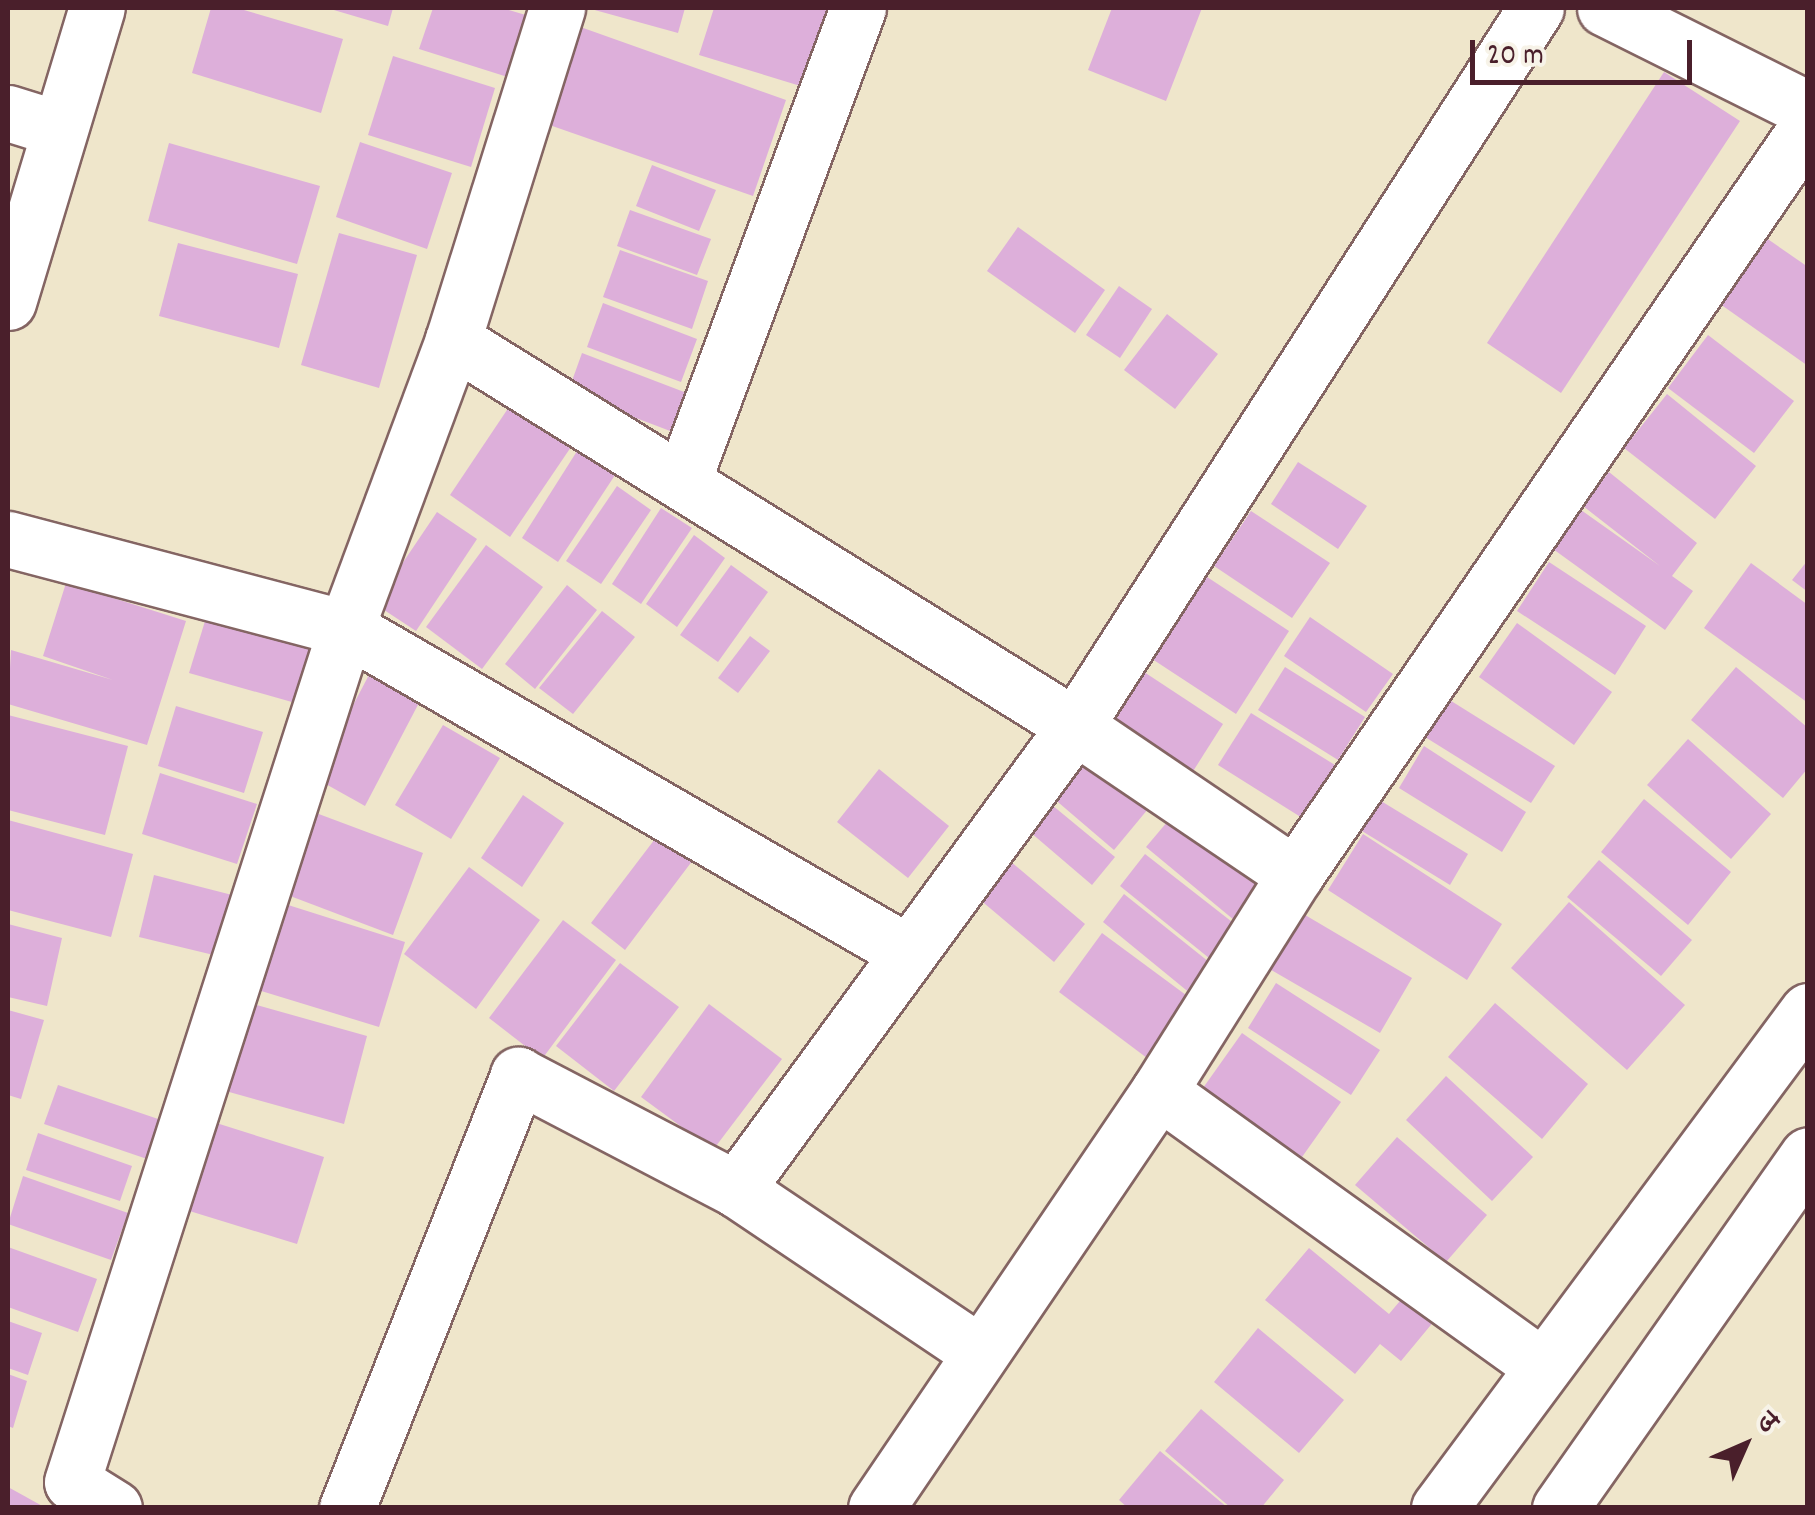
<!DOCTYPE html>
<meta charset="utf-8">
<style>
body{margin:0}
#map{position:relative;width:1815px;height:1515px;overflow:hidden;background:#efe6cb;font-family:Dekko,"Playpen Sans Deva",sans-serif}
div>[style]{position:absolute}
.building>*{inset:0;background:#ddafda}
.roads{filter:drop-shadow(2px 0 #846563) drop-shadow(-2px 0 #846563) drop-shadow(0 2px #846563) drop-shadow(0 -2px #846563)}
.minor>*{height:55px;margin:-27.5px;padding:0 27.5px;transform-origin:27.5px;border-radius:27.5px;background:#fff}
.tertiary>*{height:55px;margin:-27.5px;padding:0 27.5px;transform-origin:27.5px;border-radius:27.5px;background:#fff}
span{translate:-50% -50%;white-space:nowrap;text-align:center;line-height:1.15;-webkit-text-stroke:8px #f7f3e8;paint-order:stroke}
.frame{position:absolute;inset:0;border:10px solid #4a1f2b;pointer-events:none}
.north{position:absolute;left:1695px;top:1395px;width:100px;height:100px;-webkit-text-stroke:8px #f7f3e8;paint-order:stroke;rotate:45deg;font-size:28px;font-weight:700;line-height:40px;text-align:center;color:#4a1f2b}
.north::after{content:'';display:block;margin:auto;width:35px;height:45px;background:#4a1f2b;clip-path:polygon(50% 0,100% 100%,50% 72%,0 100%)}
.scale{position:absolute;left:1470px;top:40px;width:222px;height:45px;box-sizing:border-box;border:5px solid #4a1f2b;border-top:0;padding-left:12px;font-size:30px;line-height:35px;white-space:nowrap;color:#4a1f2b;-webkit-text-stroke:8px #f7f3e8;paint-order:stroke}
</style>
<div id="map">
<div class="building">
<div style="clip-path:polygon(211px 8px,237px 8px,343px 39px,321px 113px,192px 73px)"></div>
<div style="clip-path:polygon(327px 8px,393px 8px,388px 26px)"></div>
<div style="clip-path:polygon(433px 8px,502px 8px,529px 16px,511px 78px,419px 49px)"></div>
<div style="clip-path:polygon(714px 8px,831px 8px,807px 88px,699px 55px)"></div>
<div style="clip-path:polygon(1112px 8px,1202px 8px,1166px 101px,1088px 70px)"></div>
<div style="clip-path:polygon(591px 9px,591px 8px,685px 8px,678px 33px)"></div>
<div style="clip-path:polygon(572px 24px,786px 100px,753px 196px,538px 121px)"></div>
<div style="clip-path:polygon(393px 56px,495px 88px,471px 167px,368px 135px)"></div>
<div style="clip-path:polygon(1664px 72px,1740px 121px,1561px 393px,1487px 343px)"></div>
<div style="clip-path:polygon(360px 142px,452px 173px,427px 249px,336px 217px)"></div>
<div style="clip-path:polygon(169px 143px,320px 186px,297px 264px,148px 221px)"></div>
<div style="clip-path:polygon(652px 165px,716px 190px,699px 231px,636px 206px)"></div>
<div style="clip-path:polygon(630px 210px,711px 239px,697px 275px,617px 246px)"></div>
<div style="clip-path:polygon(1018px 227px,1105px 290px,1075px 333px,987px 271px)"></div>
<div style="clip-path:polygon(339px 233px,417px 255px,379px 388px,301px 365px)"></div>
<div style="clip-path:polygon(1759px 233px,1808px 267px,1808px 366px,1713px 299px)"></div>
<div style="clip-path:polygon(178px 243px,298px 274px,279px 348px,159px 316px)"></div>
<div style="clip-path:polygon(620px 250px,708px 281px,692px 329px,603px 297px)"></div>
<div style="clip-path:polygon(1119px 286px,1152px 309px,1120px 358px,1086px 335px)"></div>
<div style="clip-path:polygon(603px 303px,697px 339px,681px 382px,587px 347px)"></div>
<div style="clip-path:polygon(1167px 314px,1218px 354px,1175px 409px,1124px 370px)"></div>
<div style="clip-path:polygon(1708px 335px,1794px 401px,1754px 453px,1668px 388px)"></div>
<div style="clip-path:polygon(582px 353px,692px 395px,678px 434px,568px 392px)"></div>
<div style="clip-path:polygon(1667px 394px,1756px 466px,1715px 519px,1624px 448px)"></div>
<div style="clip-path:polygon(509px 407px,571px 447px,510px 537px,450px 495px)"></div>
<div style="clip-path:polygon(579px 448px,617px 472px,558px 562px,522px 538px)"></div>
<div style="clip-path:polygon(1298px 462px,1367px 506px,1338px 549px,1271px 504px)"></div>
<div style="clip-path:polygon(1609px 472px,1697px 543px,1672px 576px,1693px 591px,1665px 630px,1553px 549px,1581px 510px,1660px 566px,1583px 506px)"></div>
<div style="clip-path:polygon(617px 486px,651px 510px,601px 584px,566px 561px)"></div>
<div style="clip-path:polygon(661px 508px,692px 528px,641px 604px,612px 584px)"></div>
<div style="clip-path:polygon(1251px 511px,1330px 563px,1292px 618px,1214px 566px)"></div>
<div style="clip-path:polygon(437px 512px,477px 539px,416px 631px,375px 604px)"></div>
<div style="clip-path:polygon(694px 535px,725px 558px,677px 627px,646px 604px)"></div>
<div style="clip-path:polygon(486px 545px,543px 587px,482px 669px,426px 627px)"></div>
<div style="clip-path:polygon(1808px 560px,1808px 592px,1792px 580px)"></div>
<div style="clip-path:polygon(1549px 562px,1646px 626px,1615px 675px,1517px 611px)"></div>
<div style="clip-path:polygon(1751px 563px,1808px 605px,1808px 703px,1704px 628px)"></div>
<div style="clip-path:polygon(731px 565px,768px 592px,718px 662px,680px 635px)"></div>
<div style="clip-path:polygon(1198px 571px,1289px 631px,1236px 714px,1143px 653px)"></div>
<div style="clip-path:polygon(66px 583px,186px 621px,147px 745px,8px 704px,11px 650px,113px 680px,43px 656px)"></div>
<div style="clip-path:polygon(567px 585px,597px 610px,535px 689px,505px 664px)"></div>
<div style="clip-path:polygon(210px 605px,325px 638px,306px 706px,189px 673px)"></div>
<div style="clip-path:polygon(602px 611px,635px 637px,573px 714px,539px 688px)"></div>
<div style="clip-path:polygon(1310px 617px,1393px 674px,1366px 712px,1284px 656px)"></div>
<div style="clip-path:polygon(1517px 623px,1612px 692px,1574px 745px,1479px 677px)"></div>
<div style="clip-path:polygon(750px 636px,770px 651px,738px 693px,718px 678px)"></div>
<div style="clip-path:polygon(1285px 667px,1365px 717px,1338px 760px,1258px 710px)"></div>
<div style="clip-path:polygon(1736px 667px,1808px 728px,1808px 768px,1783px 798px,1691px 720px)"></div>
<div style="clip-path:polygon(1138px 668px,1223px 724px,1190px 776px,1104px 720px)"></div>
<div style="clip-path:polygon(371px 671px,421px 699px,365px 806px,315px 778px)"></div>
<div style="clip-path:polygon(1448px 699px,1555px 766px,1531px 803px,1425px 737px)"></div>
<div style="clip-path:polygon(176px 706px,263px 732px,244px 793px,158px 766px)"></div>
<div style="clip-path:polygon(1251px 713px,1356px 778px,1323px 831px,1218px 765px)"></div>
<div style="clip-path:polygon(8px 715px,128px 746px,105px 835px,8px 810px)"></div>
<div style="clip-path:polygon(443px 725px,500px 758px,451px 839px,395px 805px)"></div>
<div style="clip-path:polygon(1688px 739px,1771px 814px,1731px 859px,1647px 785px)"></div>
<div style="clip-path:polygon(1424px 746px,1526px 812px,1502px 852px,1399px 788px)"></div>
<div style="clip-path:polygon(1086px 756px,1148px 809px,1114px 850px,1052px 797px)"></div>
<div style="clip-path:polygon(879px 769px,949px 826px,908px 878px,837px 822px)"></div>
<div style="clip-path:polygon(160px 773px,257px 804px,237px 864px,142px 834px)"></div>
<div style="clip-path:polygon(523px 795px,564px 823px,522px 887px,481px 858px)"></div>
<div style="clip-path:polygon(1644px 799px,1731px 872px,1688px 925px,1601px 852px)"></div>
<div style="clip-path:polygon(1381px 801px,1468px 854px,1450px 885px,1362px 831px)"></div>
<div style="clip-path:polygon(1052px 805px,1115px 857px,1092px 885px,1030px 832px)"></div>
<div style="clip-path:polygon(308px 810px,423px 853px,393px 935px,277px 891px)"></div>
<div style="clip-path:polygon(1173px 815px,1261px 887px,1234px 920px,1146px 847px)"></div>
<div style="clip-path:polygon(8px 820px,133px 854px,111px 937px,8px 910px)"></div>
<div style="clip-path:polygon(661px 831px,696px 856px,625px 950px,591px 923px)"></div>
<div style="clip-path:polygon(1363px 834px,1502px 924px,1467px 980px,1328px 890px)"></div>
<div style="clip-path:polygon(1145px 854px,1236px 925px,1209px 958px,1120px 886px)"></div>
<div style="clip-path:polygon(1004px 856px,1085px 924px,1054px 962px,972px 893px)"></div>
<div style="clip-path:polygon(1599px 860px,1692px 940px,1661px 976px,1567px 897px)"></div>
<div style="clip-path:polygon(469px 867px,540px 920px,476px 1009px,404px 954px)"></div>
<div style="clip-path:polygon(154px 875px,240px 897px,226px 958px,139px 937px)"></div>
<div style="clip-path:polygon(1124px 894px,1214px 966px,1191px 994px,1103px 922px)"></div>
<div style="clip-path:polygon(1569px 902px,1685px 1005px,1627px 1070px,1511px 968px)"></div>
<div style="clip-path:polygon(285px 904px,405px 942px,379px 1027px,258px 990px)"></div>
<div style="clip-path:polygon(1300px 912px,1412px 978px,1380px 1033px,1268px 968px)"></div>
<div style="clip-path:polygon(563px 920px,616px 960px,542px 1059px,489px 1018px)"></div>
<div style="clip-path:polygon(8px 924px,62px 938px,47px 1006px,8px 997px)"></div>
<div style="clip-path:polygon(1102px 933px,1190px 998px,1147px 1058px,1059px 992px)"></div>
<div style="clip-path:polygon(620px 963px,679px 1007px,614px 1091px,556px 1046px)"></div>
<div style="clip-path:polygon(1276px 983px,1380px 1050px,1351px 1095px,1248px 1028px)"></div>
<div style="clip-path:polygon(246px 1002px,367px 1036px,344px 1124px,222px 1090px)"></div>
<div style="clip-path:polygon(1495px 1003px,1588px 1084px,1542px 1139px,1448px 1057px)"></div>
<div style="clip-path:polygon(709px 1004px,782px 1059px,713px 1150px,641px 1097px)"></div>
<div style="clip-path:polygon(8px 1010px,44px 1020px,21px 1099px,8px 1095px)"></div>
<div style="clip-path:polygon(1242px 1033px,1341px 1102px,1302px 1157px,1203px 1088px)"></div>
<div style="clip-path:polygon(1446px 1076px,1533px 1157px,1492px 1201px,1406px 1120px)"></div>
<div style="clip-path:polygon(58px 1085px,167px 1122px,153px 1161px,44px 1124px)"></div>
<div style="clip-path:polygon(210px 1121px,324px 1157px,297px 1244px,183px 1209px)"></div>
<div style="clip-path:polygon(38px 1133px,132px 1166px,120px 1201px,26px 1170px)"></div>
<div style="clip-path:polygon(1397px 1137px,1487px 1215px,1446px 1262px,1355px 1185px)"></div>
<div style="clip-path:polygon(23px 1176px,128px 1213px,111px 1260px,8px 1224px)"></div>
<div style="clip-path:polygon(8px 1247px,97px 1279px,78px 1332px,8px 1307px)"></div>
<div style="clip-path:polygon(1309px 1248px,1389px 1314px,1405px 1295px,1435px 1320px,1401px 1361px,1380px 1344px,1355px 1374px,1265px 1300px)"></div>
<div style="clip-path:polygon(8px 1321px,42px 1333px,28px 1375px,8px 1368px)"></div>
<div style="clip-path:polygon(1258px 1328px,1344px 1400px,1299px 1453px,1214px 1382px)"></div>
<div style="clip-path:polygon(8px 1374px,27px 1381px,13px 1428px,8px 1426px)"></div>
<div style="clip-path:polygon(1201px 1409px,1284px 1480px,1261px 1508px,1231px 1508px,1165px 1451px)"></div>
<div style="clip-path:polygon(1160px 1451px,1228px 1508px,1128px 1508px,1119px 1500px)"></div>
<div style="clip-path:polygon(8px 1487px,46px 1508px,8px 1508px)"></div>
</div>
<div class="roads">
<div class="minor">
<div style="left:1605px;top:8px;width:227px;rotate:26.5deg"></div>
<div style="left:8px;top:113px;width:53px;rotate:17.4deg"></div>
<div style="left:8px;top:302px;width:307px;rotate:-73.2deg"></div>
<div style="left:453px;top:340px;width:732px;rotate:31.82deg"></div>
<div style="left:1075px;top:726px;width:266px;rotate:34.1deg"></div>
<div style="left:683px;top:480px;width:503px;rotate:-69.66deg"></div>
<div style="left:8px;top:539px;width:350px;rotate:14.8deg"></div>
<div style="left:346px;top:628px;width:650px;rotate:30deg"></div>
<div style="left:1159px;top:1091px;width:473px;rotate:35.7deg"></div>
<div style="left:736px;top:1189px;width:574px;rotate:-53.79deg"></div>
<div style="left:1075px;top:726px;width:853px;rotate:-57.3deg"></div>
<div style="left:114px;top:1508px;width:49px;rotate:-148.2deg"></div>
<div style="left:72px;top:1482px;width:897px;rotate:-72.21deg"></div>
<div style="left:346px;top:628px;width:307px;rotate:-69.6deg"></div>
<div style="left:453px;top:340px;width:348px;rotate:-72.6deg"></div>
<div style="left:347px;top:1508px;width:466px;rotate:-68.4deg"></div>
<div style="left:518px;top:1075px;width:246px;rotate:27.6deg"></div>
<div style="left:736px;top:1189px;width:290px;rotate:33.9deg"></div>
<div style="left:876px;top:1508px;width:504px;rotate:-55.84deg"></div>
<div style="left:1159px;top:1091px;width:255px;rotate:-57.8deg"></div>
<div style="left:1295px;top:875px;width:908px;rotate:-55.59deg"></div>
</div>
<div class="tertiary">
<div style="left:1439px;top:1508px;width:619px;rotate:-53.41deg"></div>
<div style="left:1560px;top:1508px;width:431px;rotate:-54.9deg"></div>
</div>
</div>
<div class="frame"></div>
<div class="north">उ</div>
<div class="scale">20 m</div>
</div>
